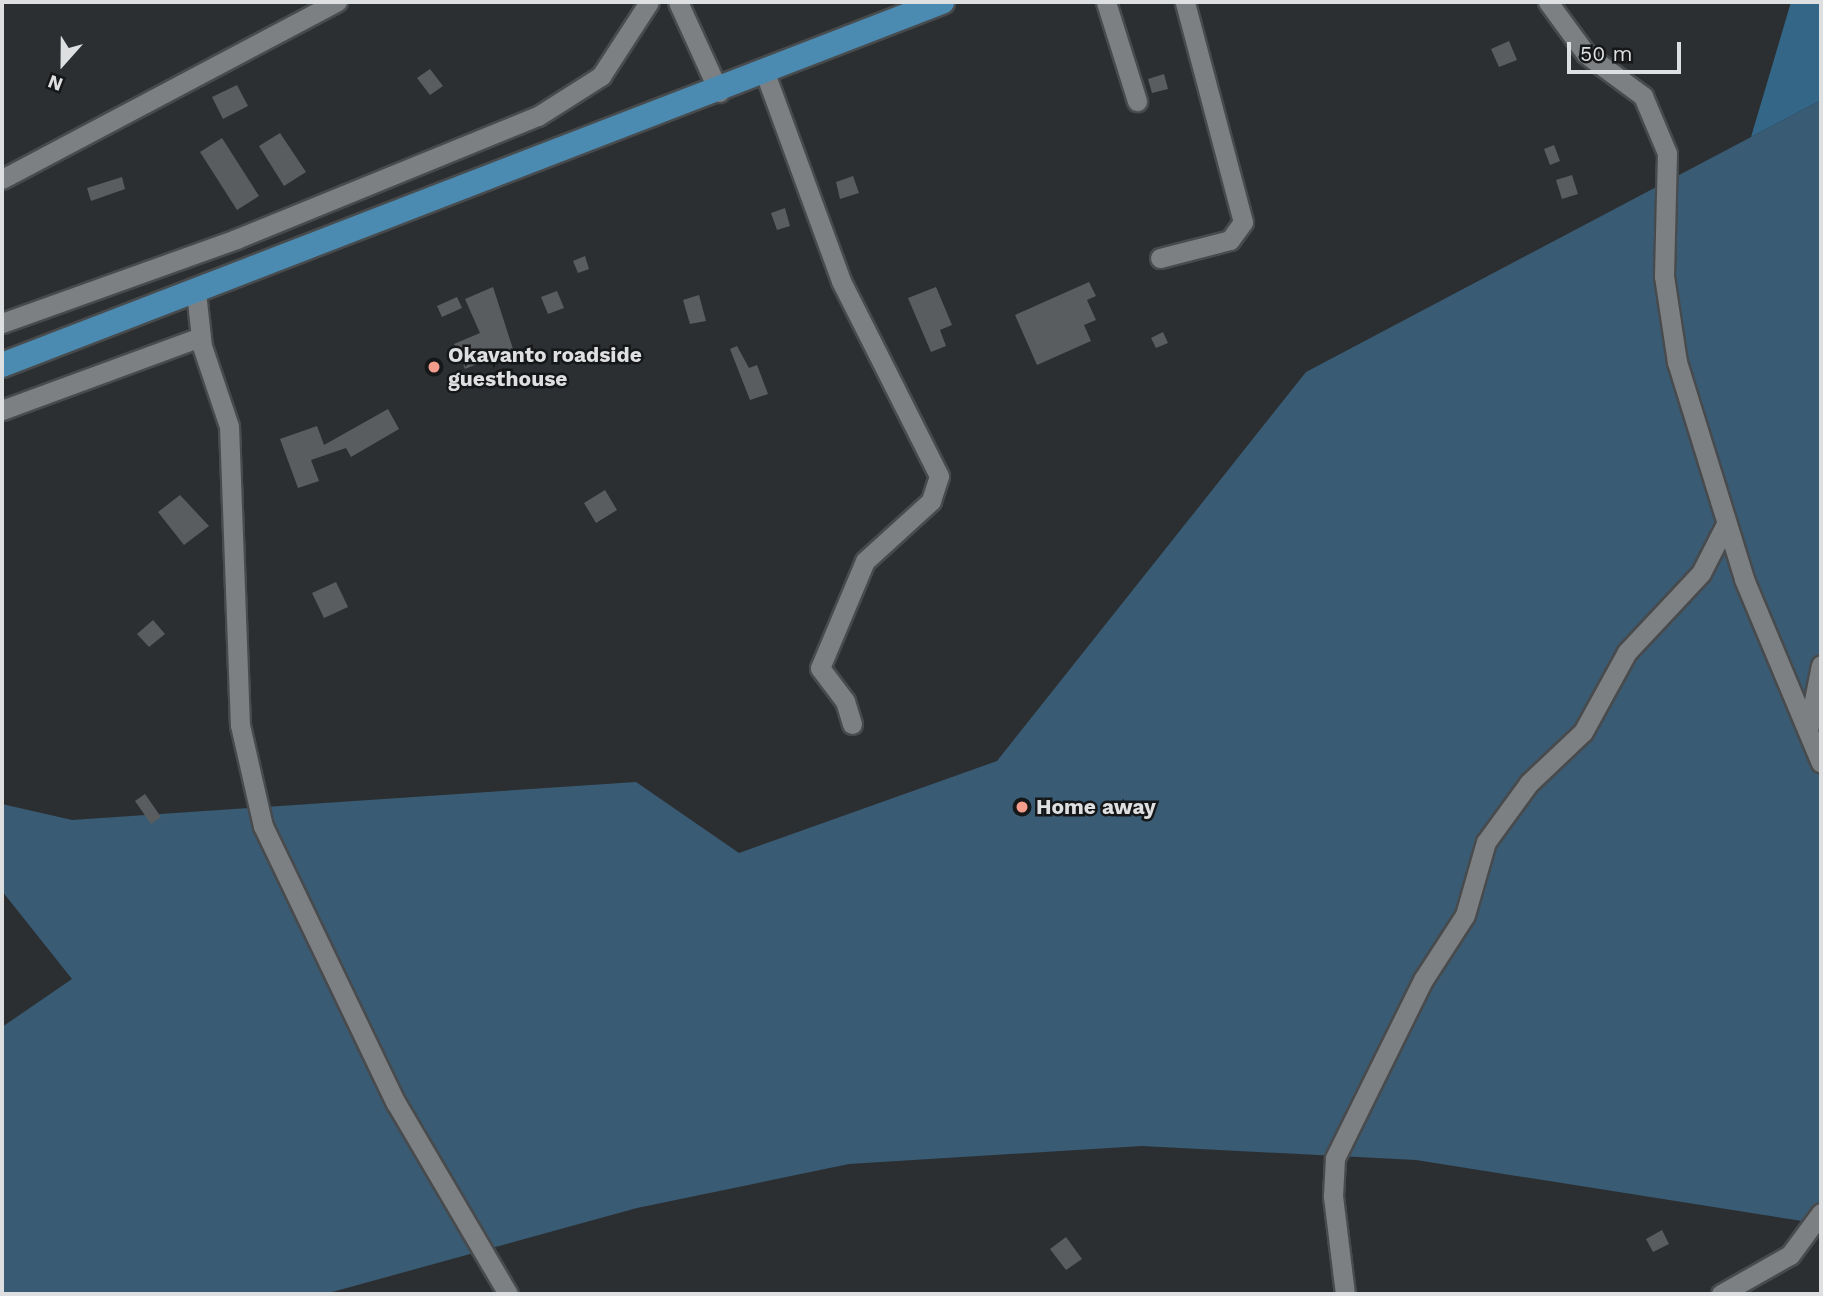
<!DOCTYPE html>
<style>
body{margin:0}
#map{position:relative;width:1823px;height:1296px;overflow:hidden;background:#2c2f31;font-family:"Work Sans",sans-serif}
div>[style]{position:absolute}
.green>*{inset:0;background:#395b74}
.forest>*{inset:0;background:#346688}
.building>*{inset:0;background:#5a5d60}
.roads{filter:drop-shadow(2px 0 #484b4d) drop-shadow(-2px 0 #484b4d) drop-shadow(0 2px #484b4d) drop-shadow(0 -2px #484b4d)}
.minor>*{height:19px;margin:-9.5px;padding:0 9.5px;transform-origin:9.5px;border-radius:9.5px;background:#7d8083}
.major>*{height:24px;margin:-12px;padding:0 12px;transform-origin:12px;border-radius:12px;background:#4c8bb1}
.dots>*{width:19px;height:19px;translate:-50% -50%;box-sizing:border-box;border:4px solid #151718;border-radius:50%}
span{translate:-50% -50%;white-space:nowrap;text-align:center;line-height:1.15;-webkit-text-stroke:5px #151718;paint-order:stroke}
.poi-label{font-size:21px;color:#dddfe0;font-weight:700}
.left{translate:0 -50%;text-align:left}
.frame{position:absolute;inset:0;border:4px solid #dddfe0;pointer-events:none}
.north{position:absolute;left:28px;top:28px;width:70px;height:70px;-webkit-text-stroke:5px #151718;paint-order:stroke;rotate:201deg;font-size:19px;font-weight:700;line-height:28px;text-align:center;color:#dddfe0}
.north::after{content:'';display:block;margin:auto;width:24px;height:32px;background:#dddfe0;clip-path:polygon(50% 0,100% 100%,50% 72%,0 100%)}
.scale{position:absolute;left:1567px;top:42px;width:114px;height:32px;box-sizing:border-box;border:4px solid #dddfe0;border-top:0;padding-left:9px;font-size:21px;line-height:24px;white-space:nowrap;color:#dddfe0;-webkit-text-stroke:5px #151718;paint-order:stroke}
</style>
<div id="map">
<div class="green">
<div style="clip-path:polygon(1821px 100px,1821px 1224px,1416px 1160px,1142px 1146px,849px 1164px,637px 1208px,325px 1294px,2px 1294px,2px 1027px,72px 979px,2px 891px,2px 804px,72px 820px,636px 782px,739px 853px,997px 761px,1306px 372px)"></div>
</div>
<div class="forest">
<div style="clip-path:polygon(1791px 2px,1821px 2px,1821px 100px,1751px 137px)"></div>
</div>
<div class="building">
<div style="clip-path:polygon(1509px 41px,1517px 60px,1499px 67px,1491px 49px)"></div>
<div style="clip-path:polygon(430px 69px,443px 86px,430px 95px,417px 78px)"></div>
<div style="clip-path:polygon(1164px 74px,1168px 89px,1152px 93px,1148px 79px)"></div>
<div style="clip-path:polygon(237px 85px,248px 106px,223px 119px,212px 97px)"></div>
<div style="clip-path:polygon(280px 133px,306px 172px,284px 186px,259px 146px)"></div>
<div style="clip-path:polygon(222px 138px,259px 196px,237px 210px,200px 152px)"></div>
<div style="clip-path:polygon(1554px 145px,1560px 161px,1550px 165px,1544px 149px)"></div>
<div style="clip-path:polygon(1572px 175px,1578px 194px,1562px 199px,1556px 180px)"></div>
<div style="clip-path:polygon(853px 176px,859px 193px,840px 199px,836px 182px)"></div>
<div style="clip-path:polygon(122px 177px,125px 189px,91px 201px,87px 188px)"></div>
<div style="clip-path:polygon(785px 208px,790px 226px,777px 230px,771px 213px)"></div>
<div style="clip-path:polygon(585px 256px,589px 269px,578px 273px,573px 261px)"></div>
<div style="clip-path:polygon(1089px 282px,1096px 296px,1087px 300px,1096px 320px,1084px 325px,1091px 341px,1037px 365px,1015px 315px)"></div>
<div style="clip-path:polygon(493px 287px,513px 349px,465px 369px,454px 344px,480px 333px,465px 299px)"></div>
<div style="clip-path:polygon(936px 287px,952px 325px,940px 330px,946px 346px,931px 352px,908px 298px)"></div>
<div style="clip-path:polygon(557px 291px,564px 308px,548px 314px,541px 297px)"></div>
<div style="clip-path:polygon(699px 295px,706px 321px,690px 324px,683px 300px)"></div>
<div style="clip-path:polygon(457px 297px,462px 308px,442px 317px,437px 306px)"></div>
<div style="clip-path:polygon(1163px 332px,1168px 343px,1156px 348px,1151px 338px)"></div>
<div style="clip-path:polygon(737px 346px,749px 368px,757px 365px,768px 394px,750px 400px,730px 349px)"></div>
<div style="clip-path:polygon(388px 409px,399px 429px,351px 457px,346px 448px,311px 460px,319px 481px,298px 488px,280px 439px,317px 426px,324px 445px)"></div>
<div style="clip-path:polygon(605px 490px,617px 510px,596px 523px,584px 503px)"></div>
<div style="clip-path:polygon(180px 495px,209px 526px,184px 545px,158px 512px)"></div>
<div style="clip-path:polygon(336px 582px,348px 607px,324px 618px,312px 593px)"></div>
<div style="clip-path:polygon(153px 620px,165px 634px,149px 647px,137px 634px)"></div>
<div style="clip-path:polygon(145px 794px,161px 817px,151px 824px,135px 801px)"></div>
<div style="clip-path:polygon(1662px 1230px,1669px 1244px,1653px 1252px,1646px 1239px)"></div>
<div style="clip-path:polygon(1066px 1237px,1082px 1259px,1066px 1270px,1050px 1249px)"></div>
</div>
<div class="roads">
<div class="minor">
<div style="left:678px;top:2px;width:99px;rotate:65.5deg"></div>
<div style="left:1106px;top:2px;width:104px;rotate:72.6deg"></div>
<div style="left:1548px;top:2px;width:64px;rotate:53.8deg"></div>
<div style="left:1586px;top:54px;width:71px;rotate:36.4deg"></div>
<div style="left:1643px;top:96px;width:62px;rotate:67.2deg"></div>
<div style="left:1667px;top:153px;width:123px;rotate:91.4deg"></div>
<div style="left:1664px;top:276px;width:87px;rotate:81.4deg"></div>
<div style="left:1677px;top:362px;width:227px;rotate:72.8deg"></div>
<div style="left:1744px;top:579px;width:199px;rotate:67.3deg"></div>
<div style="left:765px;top:73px;width:221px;rotate:69.9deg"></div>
<div style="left:841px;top:281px;width:218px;rotate:63.3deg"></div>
<div style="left:939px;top:476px;width:26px;rotate:108deg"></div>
<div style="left:931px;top:501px;width:89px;rotate:137.7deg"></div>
<div style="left:865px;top:561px;width:116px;rotate:112.8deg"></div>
<div style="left:820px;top:668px;width:41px;rotate:52.9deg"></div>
<div style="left:845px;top:701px;width:24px;rotate:73deg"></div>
<div style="left:2px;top:179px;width:379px;rotate:-27.9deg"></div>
<div style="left:1160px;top:258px;width:72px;rotate:-14.4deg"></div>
<div style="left:1230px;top:240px;width:22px;rotate:-54deg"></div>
<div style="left:1243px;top:222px;width:228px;rotate:-104.8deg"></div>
<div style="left:196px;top:292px;width:54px;rotate:83.7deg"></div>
<div style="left:202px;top:346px;width:84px;rotate:71.4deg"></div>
<div style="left:229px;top:426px;width:299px;rotate:87.9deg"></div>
<div style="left:240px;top:725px;width:104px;rotate:77.2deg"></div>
<div style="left:263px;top:826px;width:307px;rotate:64.4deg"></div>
<div style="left:396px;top:1103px;width:221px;rotate:59.6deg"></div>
<div style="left:2px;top:323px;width:249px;rotate:-19.7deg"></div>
<div style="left:236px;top:239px;width:326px;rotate:-22.2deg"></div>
<div style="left:538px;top:116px;width:75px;rotate:-32.4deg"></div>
<div style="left:601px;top:76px;width:88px;rotate:-57deg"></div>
<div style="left:2px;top:410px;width:211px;rotate:-20.2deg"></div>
<div style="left:1808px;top:731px;width:67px;rotate:-78.9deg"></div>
<div style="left:1345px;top:1294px;width:99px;rotate:-97deg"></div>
<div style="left:1333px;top:1196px;width:38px;rotate:-87deg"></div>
<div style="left:1335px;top:1158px;width:199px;rotate:-63.7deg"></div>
<div style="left:1423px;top:980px;width:77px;rotate:-57.1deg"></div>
<div style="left:1465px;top:915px;width:76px;rotate:-74deg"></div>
<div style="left:1486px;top:842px;width:73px;rotate:-53.9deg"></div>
<div style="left:1529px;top:783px;width:74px;rotate:-43.4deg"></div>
<div style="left:1583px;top:732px;width:91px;rotate:-61.2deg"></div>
<div style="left:1627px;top:652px;width:108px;rotate:-46.9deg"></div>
<div style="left:1701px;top:573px;width:55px;rotate:-63deg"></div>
<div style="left:1721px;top:1294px;width:79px;rotate:-29.5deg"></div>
<div style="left:1790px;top:1255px;width:52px;rotate:-53.6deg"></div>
</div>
<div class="major">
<div style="left:2px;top:365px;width:1008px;rotate:-21.12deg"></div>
</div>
</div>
<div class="dots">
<div style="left:434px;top:367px;background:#f49d8d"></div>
<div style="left:1022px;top:807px;background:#f49d8d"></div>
</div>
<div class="poi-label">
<span class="left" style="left:448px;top:367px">Okavanto roadside<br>guesthouse</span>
<span class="left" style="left:1036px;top:807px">Home away</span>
</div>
<div class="frame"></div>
<div class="north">N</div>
<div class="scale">50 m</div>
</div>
